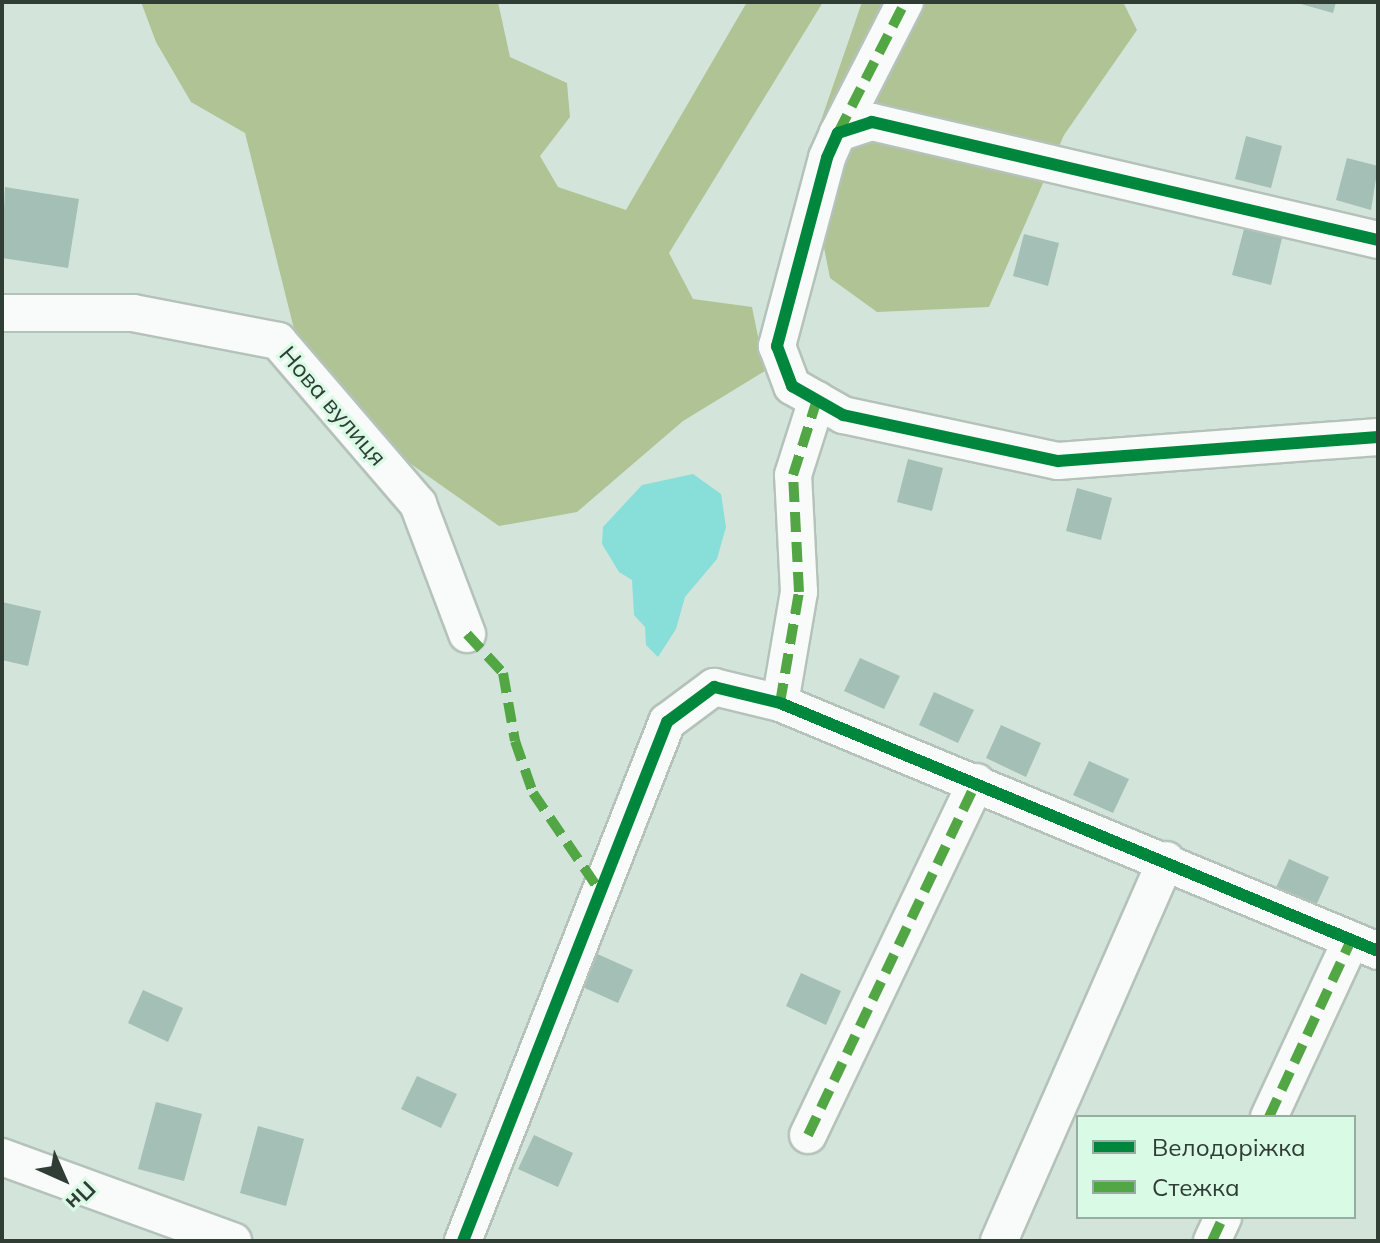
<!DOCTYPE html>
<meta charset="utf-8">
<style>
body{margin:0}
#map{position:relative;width:1380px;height:1243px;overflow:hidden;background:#d3e5da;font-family:Mulish,sans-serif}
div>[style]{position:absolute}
.forest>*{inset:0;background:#b0c394}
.water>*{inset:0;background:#88ded9}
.building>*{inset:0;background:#a3bfb6}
.roads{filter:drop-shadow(2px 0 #b4c2ba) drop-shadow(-2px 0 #b4c2ba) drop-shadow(0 2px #b4c2ba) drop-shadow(0 -2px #b4c2ba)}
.minor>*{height:36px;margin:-18px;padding:0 18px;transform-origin:18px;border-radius:18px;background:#f8fbf9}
.quiet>*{height:10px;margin-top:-5px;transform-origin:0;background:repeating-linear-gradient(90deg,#52a644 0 20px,transparent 0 30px)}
.cycleway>*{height:12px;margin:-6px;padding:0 6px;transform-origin:6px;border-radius:6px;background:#00873e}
span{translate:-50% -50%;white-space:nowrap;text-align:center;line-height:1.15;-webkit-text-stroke:6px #d9fae5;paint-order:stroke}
.street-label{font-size:24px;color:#303d35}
.frame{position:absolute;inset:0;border:4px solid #303d35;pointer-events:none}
.legend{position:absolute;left:1076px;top:1115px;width:280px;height:104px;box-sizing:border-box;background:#d9fae5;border:2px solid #95ae9f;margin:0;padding:10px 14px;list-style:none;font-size:24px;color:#303d35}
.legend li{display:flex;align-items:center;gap:16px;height:40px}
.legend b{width:40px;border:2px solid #95ae9f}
.north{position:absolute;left:24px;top:1139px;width:80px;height:80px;-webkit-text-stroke:6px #d9fae5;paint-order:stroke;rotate:135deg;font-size:22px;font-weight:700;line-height:32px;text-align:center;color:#303d35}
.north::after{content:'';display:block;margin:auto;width:28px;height:36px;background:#303d35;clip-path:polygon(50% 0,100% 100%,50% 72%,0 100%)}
</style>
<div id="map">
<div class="forest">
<div style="clip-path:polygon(141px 2px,498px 2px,510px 57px,567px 83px,570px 117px,540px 156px,558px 187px,626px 210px,747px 2px,823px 2px,669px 253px,693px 299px,752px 307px,765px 371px,683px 421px,577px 512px,499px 526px,310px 393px,245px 133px,191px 102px,156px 42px)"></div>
<div style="clip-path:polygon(862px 2px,1123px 2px,1137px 30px,1064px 135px,989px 307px,877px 312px,830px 278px,807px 161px)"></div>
</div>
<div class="water">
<div style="clip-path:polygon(693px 474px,721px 494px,726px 527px,717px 559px,685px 597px,676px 629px,658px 657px,646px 645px,645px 627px,634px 615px,632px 580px,619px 572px,602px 544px,603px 527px,642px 485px)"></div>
</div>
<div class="building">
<div style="clip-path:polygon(1294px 2px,1336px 2px,1333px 13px)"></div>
<div style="clip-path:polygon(1246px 136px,1282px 146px,1271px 188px,1235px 179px)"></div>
<div style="clip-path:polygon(1347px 158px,1378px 166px,1371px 210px,1336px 200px)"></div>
<div style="clip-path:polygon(5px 187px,79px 199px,68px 268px,2px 258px)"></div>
<div style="clip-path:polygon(1244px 229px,1282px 238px,1271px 285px,1232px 275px)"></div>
<div style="clip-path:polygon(1024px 234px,1059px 243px,1048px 286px,1013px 276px)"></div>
<div style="clip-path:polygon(908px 459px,943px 468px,932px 511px,897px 502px)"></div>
<div style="clip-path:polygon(1077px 488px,1112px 498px,1101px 540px,1066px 531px)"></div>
<div style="clip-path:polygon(2px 602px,41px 611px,28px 666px,2px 660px)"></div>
<div style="clip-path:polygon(860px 658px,900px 676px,884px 709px,844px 691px)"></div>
<div style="clip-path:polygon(934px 692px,974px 710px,958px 743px,919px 725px)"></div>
<div style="clip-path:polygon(1001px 725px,1041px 743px,1026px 777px,986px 758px)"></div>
<div style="clip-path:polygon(1089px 761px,1129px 779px,1113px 813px,1073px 795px)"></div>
<div style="clip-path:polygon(1289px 859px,1329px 877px,1314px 910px,1274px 892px)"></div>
<div style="clip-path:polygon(593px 952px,633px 970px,618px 1003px,578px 985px)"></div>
<div style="clip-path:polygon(801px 973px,841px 991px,826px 1025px,786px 1006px)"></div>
<div style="clip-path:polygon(143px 990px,183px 1008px,168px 1042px,128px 1023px)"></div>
<div style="clip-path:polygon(417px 1076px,457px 1094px,441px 1128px,401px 1109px)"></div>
<div style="clip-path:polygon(156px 1102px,202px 1114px,184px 1181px,138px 1169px)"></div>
<div style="clip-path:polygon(258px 1126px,304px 1139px,286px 1206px,240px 1193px)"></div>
<div style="clip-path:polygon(534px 1135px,573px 1153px,558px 1187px,518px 1169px)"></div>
</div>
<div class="roads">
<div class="minor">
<div style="left:838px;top:133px;width:147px;rotate:-62.9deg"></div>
<div style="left:1378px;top:240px;width:520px;rotate:-166.87deg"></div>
<div style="left:872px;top:122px;width:36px;rotate:162deg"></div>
<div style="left:838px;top:133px;width:27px;rotate:114deg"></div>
<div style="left:827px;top:158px;width:195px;rotate:104.9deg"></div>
<div style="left:777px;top:346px;width:43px;rotate:69.4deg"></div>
<div style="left:792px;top:386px;width:59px;rotate:29.6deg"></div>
<div style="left:843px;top:415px;width:220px;rotate:12.1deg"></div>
<div style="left:1058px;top:461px;width:321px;rotate:-4.3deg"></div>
<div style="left:2px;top:313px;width:131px"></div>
<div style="left:133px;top:313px;width:148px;rotate:10.9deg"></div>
<div style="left:278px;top:341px;width:215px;rotate:49.3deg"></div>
<div style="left:418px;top:504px;width:139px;rotate:69.3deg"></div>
<div style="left:780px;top:703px;width:113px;rotate:-80.3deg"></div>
<div style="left:799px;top:592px;width:117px;rotate:-92.9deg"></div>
<div style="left:793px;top:475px;width:79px;rotate:-72.3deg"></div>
<div style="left:1269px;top:1117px;width:195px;rotate:-65.1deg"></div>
<div style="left:808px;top:1135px;width:391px;rotate:-64.5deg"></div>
<div style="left:2px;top:1157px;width:246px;rotate:20deg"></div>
<div style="left:463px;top:1241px;width:558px;rotate:-68.54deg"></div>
<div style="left:667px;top:722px;width:59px;rotate:-36.7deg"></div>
<div style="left:714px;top:687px;width:68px;rotate:13.6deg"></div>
<div style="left:780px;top:703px;width:647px;rotate:22.52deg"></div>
<div style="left:999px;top:1241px;width:416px;rotate:-66.3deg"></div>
<div style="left:1212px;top:1241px;width:26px;rotate:-65deg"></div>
</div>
</div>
<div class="quiet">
<div style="left:838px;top:133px;width:147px;rotate:-62.9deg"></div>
<div style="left:467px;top:634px;width:53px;rotate:47.3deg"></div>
<div style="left:503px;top:673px;width:69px;rotate:80deg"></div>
<div style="left:515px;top:741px;width:55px;rotate:70.9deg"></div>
<div style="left:533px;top:793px;width:122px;rotate:55.7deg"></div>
<div style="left:780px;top:703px;width:113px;rotate:-80.3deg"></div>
<div style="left:799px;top:592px;width:117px;rotate:-92.9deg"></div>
<div style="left:793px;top:475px;width:79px;rotate:-72.3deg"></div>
<div style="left:1269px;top:1117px;width:195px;rotate:-65.1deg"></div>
<div style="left:808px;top:1135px;width:391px;rotate:-64.5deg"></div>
<div style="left:1212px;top:1241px;width:26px;rotate:-65deg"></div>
</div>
<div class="cycleway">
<div style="left:1378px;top:240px;width:520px;rotate:-166.87deg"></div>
<div style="left:872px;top:122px;width:36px;rotate:162deg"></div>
<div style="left:838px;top:133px;width:27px;rotate:114deg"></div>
<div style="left:827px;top:158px;width:195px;rotate:104.9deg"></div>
<div style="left:777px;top:346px;width:43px;rotate:69.4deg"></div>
<div style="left:792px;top:386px;width:59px;rotate:29.6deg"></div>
<div style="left:843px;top:415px;width:220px;rotate:12.1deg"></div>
<div style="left:1058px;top:461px;width:321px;rotate:-4.3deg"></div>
<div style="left:463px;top:1241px;width:558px;rotate:-68.54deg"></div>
<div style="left:667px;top:722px;width:59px;rotate:-36.7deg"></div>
<div style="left:714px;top:687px;width:68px;rotate:13.6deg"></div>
<div style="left:780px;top:703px;width:647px;rotate:22.52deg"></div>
</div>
<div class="street-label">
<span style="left:333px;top:406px;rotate:49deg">Нова вулиця</span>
</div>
<div class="frame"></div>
<ul class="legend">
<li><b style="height:10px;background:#00873e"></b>Велодоріжка</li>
<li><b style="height:10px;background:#52a644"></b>Стежка</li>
</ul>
<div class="north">Пн</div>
</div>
